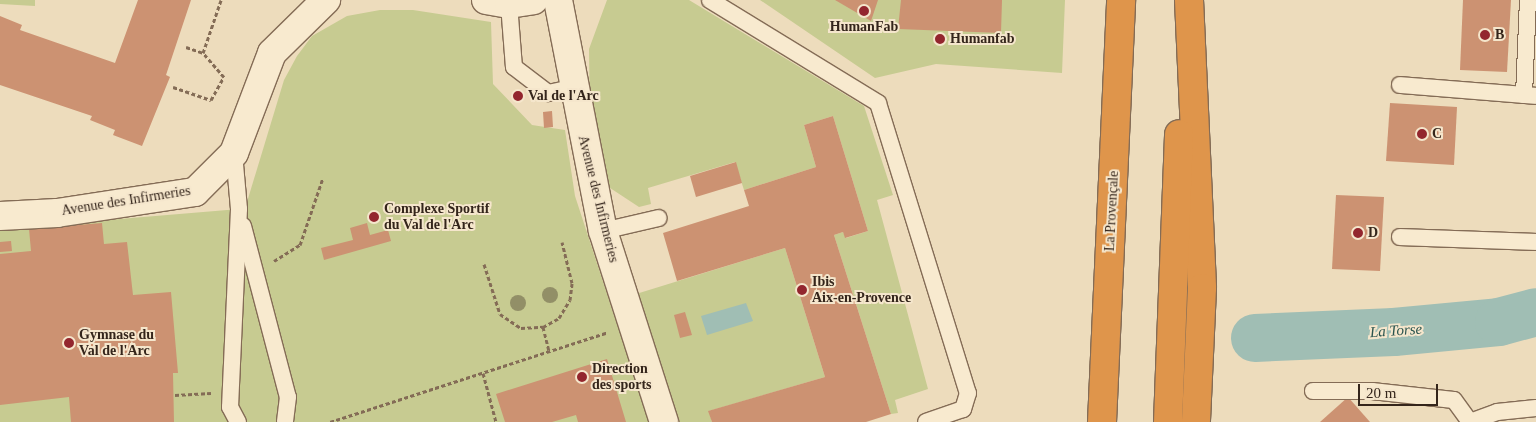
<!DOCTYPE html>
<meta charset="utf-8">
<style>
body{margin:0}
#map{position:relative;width:1536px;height:422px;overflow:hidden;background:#eddcbc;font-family:"Times New Roman",serif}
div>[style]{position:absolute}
.green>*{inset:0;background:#c7cb91}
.water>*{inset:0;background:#a0beb4}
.river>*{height:48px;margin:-24px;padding:0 24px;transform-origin:24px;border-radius:24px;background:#a0beb4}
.building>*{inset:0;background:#cc9272}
.path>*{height:3px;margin-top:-1.5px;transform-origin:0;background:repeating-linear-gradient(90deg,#846c56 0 4px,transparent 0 6.5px)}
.roads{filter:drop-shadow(1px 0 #846c56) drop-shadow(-1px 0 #846c56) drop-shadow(0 1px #846c56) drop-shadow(0 -1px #846c56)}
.service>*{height:16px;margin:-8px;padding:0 8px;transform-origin:8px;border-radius:8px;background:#f8eacf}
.minor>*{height:28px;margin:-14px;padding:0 14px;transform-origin:14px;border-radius:14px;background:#f8eacf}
.motorway>*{height:28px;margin:-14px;padding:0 14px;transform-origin:14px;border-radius:14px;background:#df954b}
.trees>*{width:16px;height:16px;margin:-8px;border-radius:50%;background:#928f67}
.dots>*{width:14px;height:14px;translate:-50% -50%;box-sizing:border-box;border:2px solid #f5e6cc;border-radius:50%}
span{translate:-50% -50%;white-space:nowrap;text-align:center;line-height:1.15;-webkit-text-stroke:4px #f5e6cc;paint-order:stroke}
.poi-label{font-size:14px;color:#34251b;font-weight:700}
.left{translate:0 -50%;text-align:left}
.street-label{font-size:14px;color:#34251b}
.water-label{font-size:15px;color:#2a544e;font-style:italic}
.scale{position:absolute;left:1358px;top:384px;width:80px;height:22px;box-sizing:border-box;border:2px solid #34251b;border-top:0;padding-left:6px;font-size:15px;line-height:18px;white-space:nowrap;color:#34251b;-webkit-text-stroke:4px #f5e6cc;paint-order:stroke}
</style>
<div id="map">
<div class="green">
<div style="clip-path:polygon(0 0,35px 0,35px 6px,0 4px)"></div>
<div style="clip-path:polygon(607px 0,689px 0,864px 106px,893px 195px,877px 200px,928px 389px,895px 400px,898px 413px,891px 414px,834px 235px,843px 232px,846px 238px,868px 231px,833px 116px,804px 125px,816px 167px,744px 190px,735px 162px,648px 188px,651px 204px,639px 207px,604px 184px,590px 124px,589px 49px)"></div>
<div style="clip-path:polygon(760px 0,1065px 0,1062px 73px,936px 64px,875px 78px)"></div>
<div style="clip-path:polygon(380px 10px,413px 10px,491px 22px,493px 84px,532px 125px,565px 130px,575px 196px,649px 422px,0 422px,0 229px,239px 209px,247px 202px,284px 80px,297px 56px,312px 36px,347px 16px)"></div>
<div style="clip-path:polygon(785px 248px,825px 377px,709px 411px,712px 422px,675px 422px,636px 294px)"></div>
</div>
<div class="water">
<div style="clip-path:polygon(746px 303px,753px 321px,707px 335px,701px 316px)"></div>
</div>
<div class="river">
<div style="left:1255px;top:338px;width:139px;rotate:-2.5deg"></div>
<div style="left:1394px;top:332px;width:105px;rotate:-5.4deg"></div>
<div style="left:1499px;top:322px;width:38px;rotate:-15deg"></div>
</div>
<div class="building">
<div style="clip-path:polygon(138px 0,191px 0,166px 75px,170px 77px,142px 146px,113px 135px,115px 130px,90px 120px,92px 116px,0 85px,0 16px,22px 25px,20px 30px,115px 63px)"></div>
<div style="clip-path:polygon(835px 0,878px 0,871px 21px)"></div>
<div style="clip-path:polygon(901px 0,1002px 0,1001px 33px,898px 29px)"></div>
<div style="clip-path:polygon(1463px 0,1511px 0,1507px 72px,1460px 70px)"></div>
<div style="clip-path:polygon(1390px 103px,1457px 107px,1454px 165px,1386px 161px)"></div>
<div style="clip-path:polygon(552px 111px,553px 127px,544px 128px,543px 112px)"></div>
<div style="clip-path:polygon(833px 116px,868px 231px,845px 238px,843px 232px,834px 235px,891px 414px,866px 422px,712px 422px,708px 411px,825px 377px,785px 248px,677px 281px,663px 233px,749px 206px,744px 190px,816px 167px,804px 125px)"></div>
<div style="clip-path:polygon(736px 162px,742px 183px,696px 197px,690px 176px)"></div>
<div style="clip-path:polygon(1336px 195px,1384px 197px,1380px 271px,1332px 269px)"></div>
<div style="clip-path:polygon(102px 223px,104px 244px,127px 242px,133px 295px,171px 292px,178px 373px,173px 373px,174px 422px,71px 422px,69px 397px,0 405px,0 254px,31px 251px,29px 229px)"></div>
<div style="clip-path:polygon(367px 223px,370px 235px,388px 230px,391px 241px,324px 260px,321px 248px,353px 240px,350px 228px)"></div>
<div style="clip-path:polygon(11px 241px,12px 251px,0 252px,0 242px)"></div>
<div style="clip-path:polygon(685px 312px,692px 335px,680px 338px,674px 315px)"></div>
<div style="clip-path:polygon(607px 359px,626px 422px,578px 422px,576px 415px,552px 422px,505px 422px,496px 394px)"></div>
<div style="clip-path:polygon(1348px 397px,1370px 422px,1320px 422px)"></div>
</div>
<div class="path">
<div style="left:186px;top:47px;width:18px;rotate:19deg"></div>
<div style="left:173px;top:87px;width:40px;rotate:18.9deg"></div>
<div style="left:211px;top:100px;width:26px;rotate:-61deg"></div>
<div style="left:224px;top:77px;width:32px;rotate:-131deg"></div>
<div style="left:203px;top:53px;width:56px;rotate:-71.2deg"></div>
<div style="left:274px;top:261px;width:31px;rotate:-32deg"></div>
<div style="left:300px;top:245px;width:71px;rotate:-71.1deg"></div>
<div style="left:484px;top:264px;width:52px;rotate:72.3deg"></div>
<div style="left:500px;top:314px;width:25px;rotate:34deg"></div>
<div style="left:521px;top:328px;width:22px;rotate:-3deg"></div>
<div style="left:543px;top:327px;width:18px;rotate:-29deg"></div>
<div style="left:559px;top:318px;width:21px;rotate:-59deg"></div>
<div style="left:570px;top:300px;width:17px;rotate:-83deg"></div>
<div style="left:572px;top:283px;width:42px;rotate:-103.7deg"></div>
<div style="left:543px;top:327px;width:25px;rotate:76deg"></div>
<div style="left:483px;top:373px;width:51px;rotate:75.1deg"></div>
<div style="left:175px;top:395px;width:36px;rotate:-3deg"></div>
<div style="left:330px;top:422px;width:292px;rotate:-17.9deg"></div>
</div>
<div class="roads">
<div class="service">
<div style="left:710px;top:0;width:197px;rotate:31.5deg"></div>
<div style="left:878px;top:103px;width:304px;rotate:72.8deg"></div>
<div style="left:968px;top:393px;width:17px;rotate:107deg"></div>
<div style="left:963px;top:409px;width:39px;rotate:161deg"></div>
<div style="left:509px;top:4px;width:63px;rotate:85.5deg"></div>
<div style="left:514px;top:67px;width:43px;rotate:37.4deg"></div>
<div style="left:548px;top:93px;width:25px;rotate:-12deg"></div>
<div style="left:1400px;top:85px;width:136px;rotate:4.6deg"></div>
<div style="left:1524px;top:95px;width:95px;rotate:-87.6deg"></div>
<div style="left:234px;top:153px;width:56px;rotate:84.9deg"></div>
<div style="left:239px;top:209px;width:198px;rotate:92.6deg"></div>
<div style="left:230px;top:407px;width:17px;rotate:62deg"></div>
<div style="left:243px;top:226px;width:177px;rotate:75.3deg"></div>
<div style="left:288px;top:397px;width:25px;rotate:97deg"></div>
<div style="left:603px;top:231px;width:57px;rotate:-13.1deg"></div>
<div style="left:1400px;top:237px;width:136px;rotate:2.1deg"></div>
<div style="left:1313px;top:391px;width:59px"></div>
<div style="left:1372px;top:391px;width:82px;rotate:6.3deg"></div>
<div style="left:1454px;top:400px;width:27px;rotate:54deg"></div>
<div style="left:1470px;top:422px;width:29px;rotate:-20deg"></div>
<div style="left:1497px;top:412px;width:39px;rotate:-6deg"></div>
</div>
<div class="minor">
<div style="left:486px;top:0;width:23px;rotate:10deg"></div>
<div style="left:509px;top:4px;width:25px;rotate:-9deg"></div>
<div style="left:558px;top:0;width:235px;rotate:79deg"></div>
<div style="left:603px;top:231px;width:201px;rotate:72.3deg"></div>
<div style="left:0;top:216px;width:57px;rotate:-3deg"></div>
<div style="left:57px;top:213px;width:140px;rotate:-8.7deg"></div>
<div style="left:195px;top:192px;width:55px;rotate:-45deg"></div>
<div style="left:234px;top:153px;width:107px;rotate:-69.2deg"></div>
<div style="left:272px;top:53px;width:76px;rotate:-44.5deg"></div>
</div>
<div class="motorway">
<div style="left:1189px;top:0;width:288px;rotate:87.4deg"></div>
<div style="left:1202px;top:288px;width:134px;rotate:92.6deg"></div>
<div style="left:1102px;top:422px;width:422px;rotate:-87.4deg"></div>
<div style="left:1168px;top:422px;width:288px;rotate:-87.8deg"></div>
</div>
</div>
<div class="trees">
<div style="left:550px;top:295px"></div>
<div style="left:518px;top:303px"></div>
</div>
<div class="dots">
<div style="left:864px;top:11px;background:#93262e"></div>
<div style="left:1485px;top:35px;background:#93262e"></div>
<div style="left:940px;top:39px;background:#93262e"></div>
<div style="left:518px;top:96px;background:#93262e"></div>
<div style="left:1422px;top:134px;background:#93262e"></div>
<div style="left:374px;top:217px;background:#93262e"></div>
<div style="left:1358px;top:233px;background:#93262e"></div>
<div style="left:802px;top:290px;background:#93262e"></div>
<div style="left:69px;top:343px;background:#93262e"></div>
<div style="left:582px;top:377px;background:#93262e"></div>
</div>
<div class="poi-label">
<span style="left:864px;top:27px">HumanFab</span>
<span class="left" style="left:1495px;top:35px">B</span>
<span class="left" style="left:950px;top:39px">Humanfab</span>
<span class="left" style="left:528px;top:96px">Val de l'Arc</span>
<span class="left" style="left:1432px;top:134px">C</span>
<span class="left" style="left:384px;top:217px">Complexe Sportif<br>du Val de l'Arc</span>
<span class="left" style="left:1368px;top:233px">D</span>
<span class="left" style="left:812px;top:290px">Ibis<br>Aix-en-Provence</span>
<span class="left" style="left:79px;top:343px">Gymnase du<br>Val de l'Arc</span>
<span class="left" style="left:592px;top:377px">Direction<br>des sports</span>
</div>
<div class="street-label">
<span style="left:598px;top:199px;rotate:76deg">Avenue des Infirmeries</span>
<span style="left:126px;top:201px;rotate:-9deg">Avenue des Infirmeries</span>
<span style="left:1112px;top:211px;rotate:-87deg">La Provençale</span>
</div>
<div class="water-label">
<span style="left:1396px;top:331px;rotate:-4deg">La Torse</span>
</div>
<div class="scale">20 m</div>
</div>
